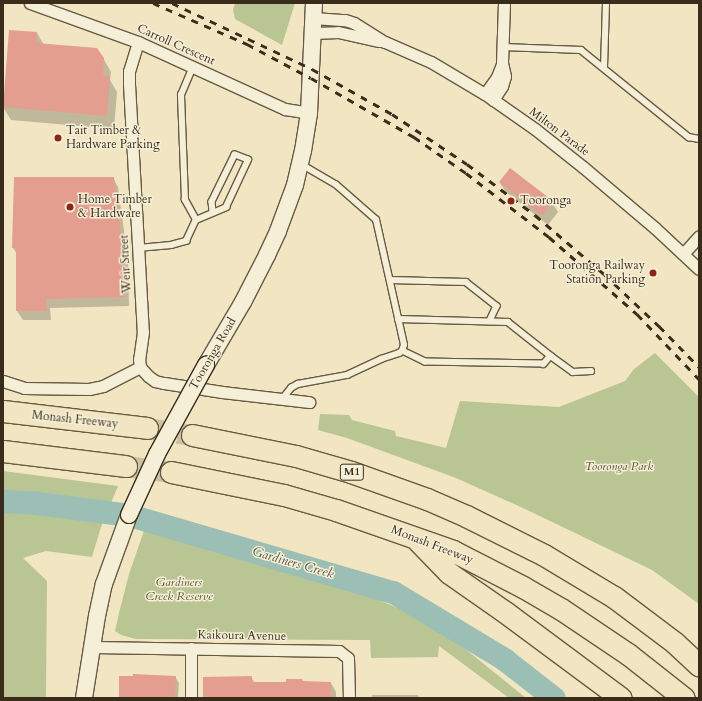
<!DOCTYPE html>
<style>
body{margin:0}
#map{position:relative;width:702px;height:701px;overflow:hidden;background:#f1e6c1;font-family:Cardo,serif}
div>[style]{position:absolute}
.green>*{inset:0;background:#b9c593}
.shadow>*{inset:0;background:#0003}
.river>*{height:23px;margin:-11.5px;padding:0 11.5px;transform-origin:11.5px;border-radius:11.5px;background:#9bbfb4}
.building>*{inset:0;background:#e39e90}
.highway-tunnel>*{height:21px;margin-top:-10.5px;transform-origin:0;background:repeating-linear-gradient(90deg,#ccc1a0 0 21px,transparent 0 31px)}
.roads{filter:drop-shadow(1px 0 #675a44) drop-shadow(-1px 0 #675a44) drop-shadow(0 1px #675a44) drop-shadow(0 -1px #675a44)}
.lane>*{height:5.5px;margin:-2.75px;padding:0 2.75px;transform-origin:2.75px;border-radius:2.75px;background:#f6efd7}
.street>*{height:11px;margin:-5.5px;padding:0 5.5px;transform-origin:5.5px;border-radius:5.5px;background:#f6efd7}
.secondary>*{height:16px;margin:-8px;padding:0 8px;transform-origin:8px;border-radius:8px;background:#f6efd7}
.highway>*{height:21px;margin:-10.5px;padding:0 10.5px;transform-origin:10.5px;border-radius:10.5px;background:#f1e6c1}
.rail>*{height:3px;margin-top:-1.5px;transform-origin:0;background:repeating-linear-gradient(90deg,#392c1b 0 7px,transparent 0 14px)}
.bridges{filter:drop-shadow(1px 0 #392c1b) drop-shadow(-1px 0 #392c1b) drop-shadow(0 1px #392c1b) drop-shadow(0 -1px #392c1b)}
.secondary-bridge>*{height:16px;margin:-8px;padding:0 8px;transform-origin:8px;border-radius:8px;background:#f6efd7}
.dots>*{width:11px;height:11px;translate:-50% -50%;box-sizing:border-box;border:2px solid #f6efd7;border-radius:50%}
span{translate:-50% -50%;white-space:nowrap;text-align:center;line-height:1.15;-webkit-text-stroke:3px #f6efd7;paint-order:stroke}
.shield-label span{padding:1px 3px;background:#f6efd7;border:1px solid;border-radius:3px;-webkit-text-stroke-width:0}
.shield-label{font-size:11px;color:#392c1b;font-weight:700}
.street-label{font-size:12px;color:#392c1b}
.poi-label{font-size:12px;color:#392c1b}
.left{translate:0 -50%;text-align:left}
.right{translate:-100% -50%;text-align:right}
.park-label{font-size:12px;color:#595239;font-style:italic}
.water-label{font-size:13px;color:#525141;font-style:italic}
.frame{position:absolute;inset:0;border:4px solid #392c1b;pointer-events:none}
</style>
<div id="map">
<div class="green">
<div style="clip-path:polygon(235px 3px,295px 3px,282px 45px,235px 19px,233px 10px)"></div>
<div style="clip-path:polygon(655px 353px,699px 397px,699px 604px,652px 570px,523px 508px,456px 478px,347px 438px,318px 430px,320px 414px,349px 415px,352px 420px,395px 431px,396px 436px,446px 448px,460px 401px,559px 407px,625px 381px,634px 369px)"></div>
<div style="clip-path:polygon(3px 471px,118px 486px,101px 527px,92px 557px,46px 551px,23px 558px,47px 581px,46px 698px,3px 698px)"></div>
<div style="clip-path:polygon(145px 528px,311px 577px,374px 598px,414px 615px,464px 648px,526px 698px,509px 698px,439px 646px,438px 657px,371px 658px,370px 640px,136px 639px,121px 635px,115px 631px,119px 613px,129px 574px)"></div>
</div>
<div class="shadow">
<div style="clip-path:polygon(37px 33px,44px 45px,103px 58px,111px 72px,110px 80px,117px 92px,114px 129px,11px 120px,3px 107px)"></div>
<div style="clip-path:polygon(15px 178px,113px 178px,118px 187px,128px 259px,129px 306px,50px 308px,51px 320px,23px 320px,17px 311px,17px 254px,13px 248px)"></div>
<div style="clip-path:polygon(500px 183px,552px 202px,558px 212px,548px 225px,506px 192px)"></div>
<div style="clip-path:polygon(175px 677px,179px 683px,178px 698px,120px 698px)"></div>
<div style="clip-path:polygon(251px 677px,255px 683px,331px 683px,336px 692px,336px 698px,204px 698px)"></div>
<div style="clip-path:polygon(372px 695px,418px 695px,419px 698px,372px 698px)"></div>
</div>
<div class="river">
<div style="left:3px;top:501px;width:34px;rotate:3deg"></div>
<div style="left:37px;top:503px;width:93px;rotate:7.4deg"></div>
<div style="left:129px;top:515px;width:275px;rotate:16.3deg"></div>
<div style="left:393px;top:592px;width:130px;rotate:31.1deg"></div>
<div style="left:504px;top:659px;width:63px;rotate:38deg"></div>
</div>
<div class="building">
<div style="clip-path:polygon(9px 30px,37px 32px,36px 43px,97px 48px,104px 58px,103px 75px,110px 77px,107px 116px,3px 107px)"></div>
<div style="clip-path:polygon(510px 168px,553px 201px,542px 216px,499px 182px)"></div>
<div style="clip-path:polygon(14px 177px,114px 177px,123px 249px,125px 297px,46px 299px,47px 311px,16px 311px,16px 248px,12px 248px)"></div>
<div style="clip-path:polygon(133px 674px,176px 676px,175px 698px,119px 698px,119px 676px,133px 676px)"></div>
<div style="clip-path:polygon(252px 676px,252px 682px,286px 682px,286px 679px,302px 679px,303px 681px,331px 682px,331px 698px,203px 698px,203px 677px)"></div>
</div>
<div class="highway-tunnel">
<div style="left:147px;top:428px;width:46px;rotate:8.8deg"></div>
<div style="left:126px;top:466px;width:45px;rotate:7.6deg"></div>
</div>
<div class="roads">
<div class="lane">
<div style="left:503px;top:47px;width:78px;rotate:2.2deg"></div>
<div style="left:581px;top:50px;width:139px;rotate:38.9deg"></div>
<div style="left:689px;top:137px;width:10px;rotate:11deg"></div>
<div style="left:604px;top:67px;width:64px;rotate:-88.2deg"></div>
<div style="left:196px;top:220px;width:33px;rotate:-23deg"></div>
<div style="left:226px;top:207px;width:52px;rotate:-64.9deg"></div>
<div style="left:248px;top:160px;width:14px;rotate:-159deg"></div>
<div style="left:235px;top:155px;width:52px;rotate:116.1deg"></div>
<div style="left:212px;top:202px;width:9px;rotate:84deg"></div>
<div style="left:138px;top:248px;width:33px;rotate:-5deg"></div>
<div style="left:171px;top:245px;width:16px;rotate:-15deg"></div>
<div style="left:186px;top:241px;width:23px;rotate:-65deg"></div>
<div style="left:196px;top:220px;width:23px;rotate:-119deg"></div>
<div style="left:185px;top:200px;width:105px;rotate:-92.2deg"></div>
<div style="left:181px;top:95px;width:30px;rotate:-67deg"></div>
<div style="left:390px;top:280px;width:76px;rotate:1.5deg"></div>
<div style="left:466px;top:282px;width:39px;rotate:38deg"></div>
<div style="left:497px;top:306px;width:17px;rotate:115deg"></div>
<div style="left:398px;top:319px;width:110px;rotate:1.6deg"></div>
<div style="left:508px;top:322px;width:55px;rotate:38.3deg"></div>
<div style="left:551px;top:356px;width:11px;rotate:131deg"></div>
<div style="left:544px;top:364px;width:119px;rotate:-179deg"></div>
<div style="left:425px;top:362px;width:25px;rotate:-154deg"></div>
<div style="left:551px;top:356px;width:27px;rotate:36deg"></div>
<div style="left:573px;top:372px;width:18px;rotate:-3deg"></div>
<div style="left:283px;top:398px;width:13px;rotate:-51deg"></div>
<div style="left:291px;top:388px;width:8px;rotate:-30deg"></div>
<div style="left:298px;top:384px;width:50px;rotate:-10.4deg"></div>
<div style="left:347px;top:375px;width:38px;rotate:-25deg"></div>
<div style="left:381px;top:359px;width:19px;rotate:-18deg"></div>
<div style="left:399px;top:353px;width:4px;rotate:-34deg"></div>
<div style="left:402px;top:351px;width:6px;rotate:-72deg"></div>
<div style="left:404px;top:345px;width:128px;rotate:-102.6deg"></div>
<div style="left:376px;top:220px;width:53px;rotate:-138.8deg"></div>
<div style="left:336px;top:185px;width:42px;rotate:-149.7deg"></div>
</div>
<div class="street">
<div style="left:30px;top:3px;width:115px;rotate:19.9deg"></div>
<div style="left:138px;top:42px;width:162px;rotate:24.5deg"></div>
<div style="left:285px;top:109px;width:24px;rotate:9deg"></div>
<div style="left:313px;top:18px;width:32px;rotate:4deg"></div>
<div style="left:345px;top:20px;width:9px;rotate:18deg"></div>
<div style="left:354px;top:23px;width:36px;rotate:32deg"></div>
<div style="left:385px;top:42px;width:50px;rotate:23.5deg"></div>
<div style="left:431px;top:62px;width:63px;rotate:30.7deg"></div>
<div style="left:485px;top:94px;width:61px;rotate:35deg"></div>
<div style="left:535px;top:129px;width:61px;rotate:38.4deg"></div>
<div style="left:583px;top:167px;width:94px;rotate:40.3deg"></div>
<div style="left:655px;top:228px;width:60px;rotate:43deg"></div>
<div style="left:313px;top:33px;width:25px;rotate:-2deg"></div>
<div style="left:338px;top:32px;width:42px;rotate:12.4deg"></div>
<div style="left:138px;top:42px;width:30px;rotate:107deg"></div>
<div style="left:129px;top:71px;width:13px;rotate:90deg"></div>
<div style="left:129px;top:84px;width:248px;rotate:86.8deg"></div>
<div style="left:143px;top:332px;width:27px;rotate:98deg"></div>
<div style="left:139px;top:359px;width:8px;rotate:83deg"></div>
<div style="left:140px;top:367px;width:12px;rotate:48deg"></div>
<div style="left:148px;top:376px;width:9px;rotate:36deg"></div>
<div style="left:155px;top:381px;width:9px;rotate:13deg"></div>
<div style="left:164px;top:383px;width:59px;rotate:8.8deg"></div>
<div style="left:222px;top:392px;width:88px;rotate:6.6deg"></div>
<div style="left:485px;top:94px;width:21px;rotate:-55deg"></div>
<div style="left:497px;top:77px;width:14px;rotate:-69deg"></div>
<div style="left:493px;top:100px;width:17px;rotate:-57deg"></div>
<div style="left:502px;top:86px;width:10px;rotate:-73deg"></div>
<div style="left:505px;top:76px;width:13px;rotate:-103deg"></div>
<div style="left:502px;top:63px;width:60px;rotate:-88.1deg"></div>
<div style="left:683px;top:254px;width:24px;rotate:-48deg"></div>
<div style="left:3px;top:381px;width:22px;rotate:18deg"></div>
<div style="left:24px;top:388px;width:65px;rotate:0.9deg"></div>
<div style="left:89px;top:389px;width:14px;rotate:-12deg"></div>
<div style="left:103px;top:386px;width:42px;rotate:-27.2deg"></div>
<div style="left:92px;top:647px;width:247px;rotate:0.9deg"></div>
<div style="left:339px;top:651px;width:11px;rotate:38deg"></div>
<div style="left:348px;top:658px;width:40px;rotate:88.6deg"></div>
<div style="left:191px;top:648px;width:50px;rotate:90deg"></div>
</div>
<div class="secondary">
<div style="left:206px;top:365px;width:73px;rotate:-59.6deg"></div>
<div style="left:243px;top:302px;width:53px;rotate:-62.9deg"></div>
<div style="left:267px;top:255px;width:26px;rotate:-65deg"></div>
<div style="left:278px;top:231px;width:49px;rotate:-69.7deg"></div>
<div style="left:295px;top:185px;width:35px;rotate:-77deg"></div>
<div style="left:303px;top:151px;width:38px;rotate:-81deg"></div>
<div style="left:309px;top:113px;width:110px;rotate:-87.4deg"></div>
<div style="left:84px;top:698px;width:83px;rotate:-81deg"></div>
<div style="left:97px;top:616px;width:33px;rotate:-78deg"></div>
<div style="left:104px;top:584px;width:73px;rotate:-70.1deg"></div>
</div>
<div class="highway">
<div style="left:3px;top:411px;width:145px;rotate:6.7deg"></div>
<div style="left:192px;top:435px;width:106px;rotate:11.4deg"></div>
<div style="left:296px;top:456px;width:57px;rotate:16.2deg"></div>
<div style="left:351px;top:472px;width:81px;rotate:19.6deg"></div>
<div style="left:427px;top:499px;width:43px;rotate:23.6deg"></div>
<div style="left:466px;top:516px;width:87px;rotate:26.6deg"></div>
<div style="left:544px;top:555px;width:82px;rotate:31deg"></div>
<div style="left:614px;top:597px;width:76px;rotate:37deg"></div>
<div style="left:675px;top:643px;width:33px;rotate:43deg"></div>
<div style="left:3px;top:451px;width:124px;rotate:7deg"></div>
<div style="left:171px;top:472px;width:115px;rotate:11.5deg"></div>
<div style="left:284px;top:495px;width:54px;rotate:16.1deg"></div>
<div style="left:336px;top:510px;width:124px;rotate:19.3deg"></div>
<div style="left:453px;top:551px;width:79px;rotate:27.2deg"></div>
<div style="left:523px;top:587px;width:44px;rotate:30.1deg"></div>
<div style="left:561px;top:609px;width:81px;rotate:33.9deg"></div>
<div style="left:628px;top:654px;width:71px;rotate:38.2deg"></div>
<div style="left:418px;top:541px;width:45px;rotate:45.9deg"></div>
<div style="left:449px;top:573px;width:68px;rotate:34.9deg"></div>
<div style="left:505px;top:612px;width:144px;rotate:36.6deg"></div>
</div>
</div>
<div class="rail">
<div style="left:153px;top:3px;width:103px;rotate:23.6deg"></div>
<div style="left:247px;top:44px;width:72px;rotate:28deg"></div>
<div style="left:311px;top:78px;width:119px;rotate:29.8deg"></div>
<div style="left:414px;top:137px;width:63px;rotate:34.7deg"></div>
<div style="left:466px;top:173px;width:105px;rotate:37.6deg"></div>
<div style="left:549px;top:237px;width:117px;rotate:41.2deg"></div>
<div style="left:637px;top:314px;width:90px;rotate:46.4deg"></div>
<div style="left:172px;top:3px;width:155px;rotate:25.2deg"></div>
<div style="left:312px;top:69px;width:92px;rotate:29.4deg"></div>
<div style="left:392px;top:114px;width:90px;rotate:33.7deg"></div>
<div style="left:467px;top:164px;width:85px;rotate:36.9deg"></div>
<div style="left:535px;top:215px;width:91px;rotate:40.5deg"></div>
<div style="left:604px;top:274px;width:76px;rotate:43.4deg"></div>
<div style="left:659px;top:326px;width:57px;rotate:45.7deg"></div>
</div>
<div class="bridges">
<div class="secondary-bridge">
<div style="left:129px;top:515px;width:67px;rotate:-65.3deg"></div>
<div style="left:157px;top:454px;width:102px;rotate:-61.2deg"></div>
</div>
</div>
<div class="dots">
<div style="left:58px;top:138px;background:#8f2418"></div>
<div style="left:511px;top:201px;background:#8f2418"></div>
<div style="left:70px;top:207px;background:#8f2418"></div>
<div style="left:653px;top:273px;background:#8f2418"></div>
</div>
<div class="shield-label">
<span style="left:352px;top:472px">M1</span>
</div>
<div class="street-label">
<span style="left:176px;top:45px;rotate:24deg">Carroll Crescent</span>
<span style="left:559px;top:132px;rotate:37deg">Milton Parade</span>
<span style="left:126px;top:264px;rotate:-93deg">Weir Street</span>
<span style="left:213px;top:354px;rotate:-60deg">Tooronga Road</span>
<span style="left:75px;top:420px;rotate:6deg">Monash Freeway</span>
<span style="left:432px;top:545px;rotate:21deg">Monash Freeway</span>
<span style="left:242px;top:636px;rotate:1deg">Kaikoura Avenue</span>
</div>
<div class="poi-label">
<span class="left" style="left:66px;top:138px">Tait Timber &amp;<br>Hardware Parking</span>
<span class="left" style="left:78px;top:207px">Home Timber<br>&amp; Hardware</span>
<span class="left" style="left:520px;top:201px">Tooronga</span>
<span class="right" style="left:645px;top:273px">Tooronga Railway<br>Station Parking</span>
</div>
<div class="park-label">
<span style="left:619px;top:467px">Tooronga Park</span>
<span style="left:179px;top:590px">Gardiners<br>Creek Reserve</span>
</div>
<div class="water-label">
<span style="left:293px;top:563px;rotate:16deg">Gardiners Creek</span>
</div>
<div class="frame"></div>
</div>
